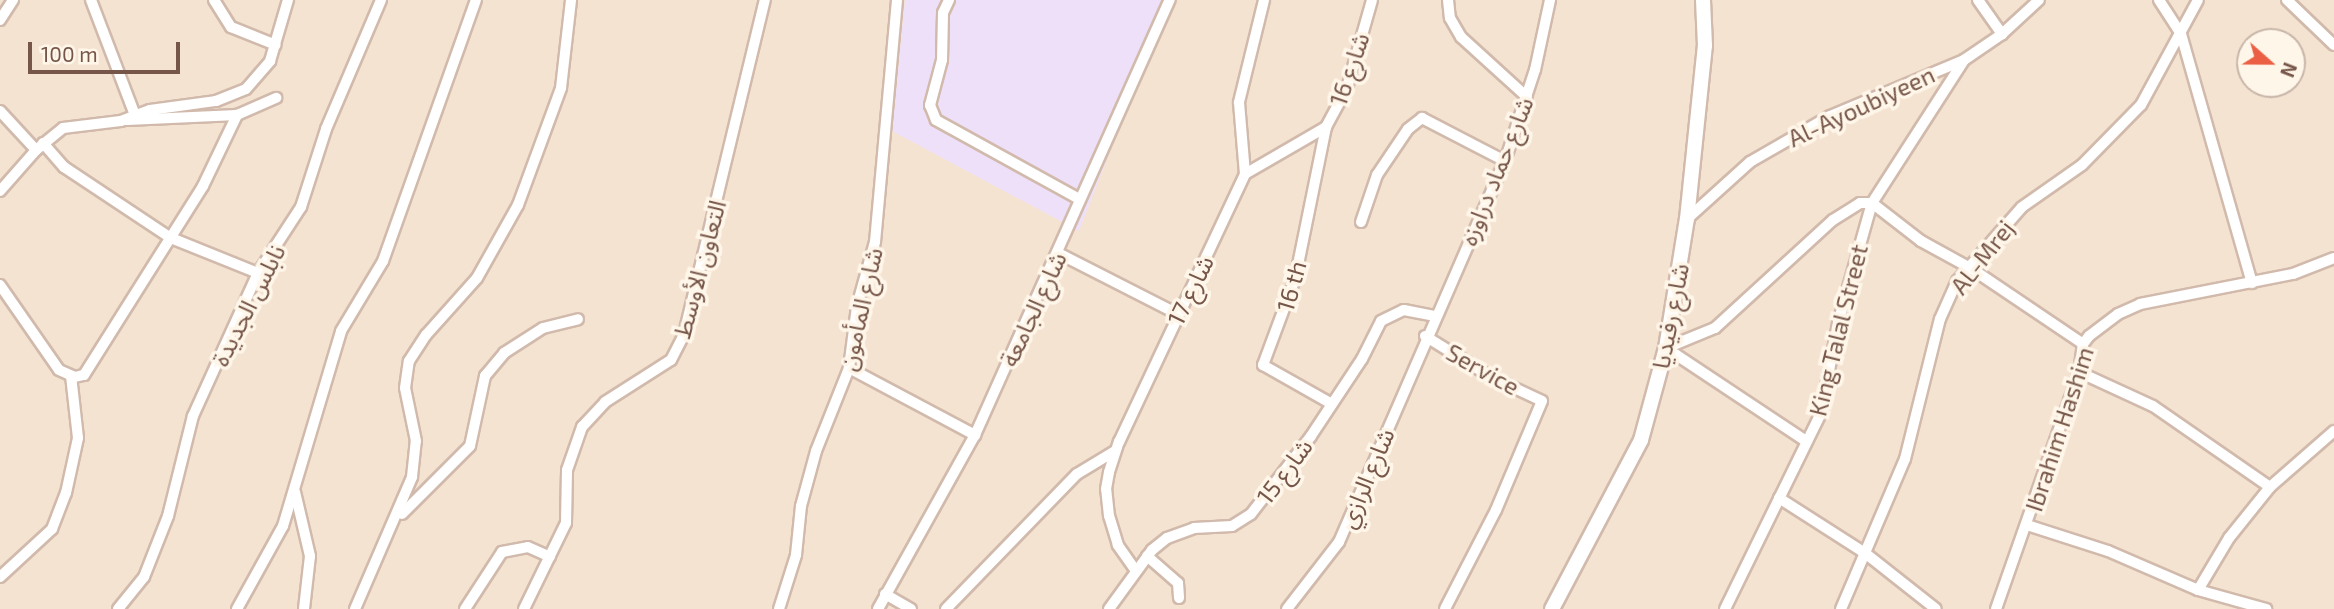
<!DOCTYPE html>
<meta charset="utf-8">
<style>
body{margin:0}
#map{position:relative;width:2334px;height:609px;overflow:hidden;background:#fdf2e3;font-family:"Exo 2","Noto Sans Arabic",sans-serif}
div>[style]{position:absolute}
.residential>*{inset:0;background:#f5e3d1}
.education>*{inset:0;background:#efe0f9}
.roads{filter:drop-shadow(2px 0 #d1baac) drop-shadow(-2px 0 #d1baac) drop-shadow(0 2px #d1baac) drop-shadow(0 -2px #d1baac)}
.street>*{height:10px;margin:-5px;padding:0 5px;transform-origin:5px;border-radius:5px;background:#fff}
.secondary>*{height:14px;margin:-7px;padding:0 7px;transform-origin:7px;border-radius:7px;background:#fff}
span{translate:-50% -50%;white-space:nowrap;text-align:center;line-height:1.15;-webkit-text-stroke:7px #fff6ea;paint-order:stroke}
.street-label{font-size:24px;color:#765648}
.north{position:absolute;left:2236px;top:28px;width:70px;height:70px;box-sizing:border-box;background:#fff6ea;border:2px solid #c8b6a9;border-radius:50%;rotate:111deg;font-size:19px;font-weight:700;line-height:28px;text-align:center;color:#765648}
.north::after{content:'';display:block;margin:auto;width:24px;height:32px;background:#eb6044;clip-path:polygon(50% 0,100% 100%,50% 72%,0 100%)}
.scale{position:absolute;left:28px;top:42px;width:152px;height:32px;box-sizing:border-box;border:4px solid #765648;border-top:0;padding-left:9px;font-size:21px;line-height:24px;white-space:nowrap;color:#765648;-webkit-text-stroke:5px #fff6ea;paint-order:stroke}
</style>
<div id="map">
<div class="residential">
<div style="clip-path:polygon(evenodd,0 0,2334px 0,2334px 609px,0 609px,0 0,2250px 42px,2292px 42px,2292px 84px,2250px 84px,2250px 42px)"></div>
</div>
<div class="education">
<div style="clip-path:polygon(905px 0,1169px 0,1079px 231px,892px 131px)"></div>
</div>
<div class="roads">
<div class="street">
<div style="left:91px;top:0;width:123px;rotate:69.1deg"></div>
<div style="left:214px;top:0;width:32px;rotate:58deg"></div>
<div style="left:231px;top:27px;width:48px;rotate:21.8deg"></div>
<div style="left:949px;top:0;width:14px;rotate:115deg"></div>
<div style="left:943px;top:13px;width:47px;rotate:91.2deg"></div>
<div style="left:942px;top:60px;width:47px;rotate:104.9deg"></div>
<div style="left:930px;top:105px;width:16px;rotate:68deg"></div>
<div style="left:936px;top:120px;width:163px;rotate:28.9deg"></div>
<div style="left:1448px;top:0;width:18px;rotate:84deg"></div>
<div style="left:1450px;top:18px;width:22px;rotate:60deg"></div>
<div style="left:1461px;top:37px;width:89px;rotate:42.3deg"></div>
<div style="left:1978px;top:0;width:42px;rotate:54.8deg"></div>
<div style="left:2159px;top:0;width:40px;rotate:57.1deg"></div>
<div style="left:2181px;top:34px;width:259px;rotate:74.1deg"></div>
<div style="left:2287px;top:0;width:65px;rotate:43.8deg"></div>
<div style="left:0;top:20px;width:24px;rotate:-57deg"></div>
<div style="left:0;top:111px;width:53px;rotate:47.3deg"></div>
<div style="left:127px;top:120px;width:110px;rotate:-2.6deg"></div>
<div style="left:237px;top:115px;width:43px;rotate:-23.6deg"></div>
<div style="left:1326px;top:127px;width:155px;rotate:101.5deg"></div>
<div style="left:1295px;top:279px;width:92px;rotate:110.4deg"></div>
<div style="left:1263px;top:365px;width:79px;rotate:29.5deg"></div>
<div style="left:43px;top:143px;width:32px;rotate:49deg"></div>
<div style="left:64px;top:167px;width:128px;rotate:33.6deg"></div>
<div style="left:171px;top:238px;width:94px;rotate:21.9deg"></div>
<div style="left:1245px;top:174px;width:94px;rotate:-30.1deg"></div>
<div style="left:1326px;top:127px;width:44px;rotate:-61.7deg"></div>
<div style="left:1347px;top:88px;width:91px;rotate:-74.1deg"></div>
<div style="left:0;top:191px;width:55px;rotate:-48.7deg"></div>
<div style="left:36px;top:150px;width:35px;rotate:-39deg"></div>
<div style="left:63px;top:128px;width:58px;rotate:-6.9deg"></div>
<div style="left:121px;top:121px;width:31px;rotate:-21deg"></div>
<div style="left:150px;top:110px;width:67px;rotate:-7.8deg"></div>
<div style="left:216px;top:101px;width:32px;rotate:-22deg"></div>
<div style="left:246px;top:89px;width:37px;rotate:-49deg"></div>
<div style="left:270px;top:61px;width:64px;rotate:-73.6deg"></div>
<div style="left:1687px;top:219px;width:85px;rotate:-42.1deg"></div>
<div style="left:1750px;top:162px;width:92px;rotate:-29.9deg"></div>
<div style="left:1830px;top:116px;width:145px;rotate:-22.7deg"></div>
<div style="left:1964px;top:60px;width:46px;rotate:-34.4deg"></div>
<div style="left:2002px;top:34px;width:50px;rotate:-42.6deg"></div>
<div style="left:1361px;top:222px;width:50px;rotate:-71.2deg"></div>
<div style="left:1377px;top:175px;width:55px;rotate:-56deg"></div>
<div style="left:1408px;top:129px;width:18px;rotate:-38deg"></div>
<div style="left:1422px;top:118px;width:93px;rotate:27.4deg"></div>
<div style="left:1060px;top:254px;width:132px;rotate:27deg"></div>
<div style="left:0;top:285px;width:103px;rotate:55.2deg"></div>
<div style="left:59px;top:370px;width:17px;rotate:24deg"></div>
<div style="left:75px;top:377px;width:9px;rotate:-13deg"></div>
<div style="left:84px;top:375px;width:223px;rotate:-57.8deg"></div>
<div style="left:203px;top:186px;width:79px;rotate:-64.4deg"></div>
<div style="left:1425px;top:336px;width:78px;rotate:31.8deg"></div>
<div style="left:1491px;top:377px;width:56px;rotate:25.2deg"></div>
<div style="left:1542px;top:401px;width:118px;rotate:112.9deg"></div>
<div style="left:1496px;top:510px;width:111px;rotate:117.3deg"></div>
<div style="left:1666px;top:348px;width:53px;rotate:-22.2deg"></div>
<div style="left:1715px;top:328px;width:160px;rotate:-42.5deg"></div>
<div style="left:1833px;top:220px;width:32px;rotate:-32deg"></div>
<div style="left:1860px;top:203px;width:12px"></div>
<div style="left:1872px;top:203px;width:62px;rotate:37.8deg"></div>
<div style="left:1921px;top:241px;width:58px;rotate:28.8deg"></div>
<div style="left:1972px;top:269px;width:134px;rotate:34deg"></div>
<div style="left:1666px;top:348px;width:168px;rotate:33.6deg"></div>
<div style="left:849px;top:368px;width:143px;rotate:28deg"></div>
<div style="left:2079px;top:372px;width:81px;rotate:24.7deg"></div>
<div style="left:2153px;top:406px;width:142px;rotate:34.7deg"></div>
<div style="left:295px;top:492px;width:66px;rotate:76.8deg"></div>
<div style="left:310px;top:556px;width:53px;rotate:96.5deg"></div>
<div style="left:1779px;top:498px;width:102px;rotate:32.6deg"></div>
<div style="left:1865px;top:553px;width:90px;rotate:38.3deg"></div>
<div style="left:402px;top:514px;width:96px;rotate:-45deg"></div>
<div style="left:470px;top:446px;width:72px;rotate:-77.9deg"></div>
<div style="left:485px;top:376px;width:30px;rotate:-50deg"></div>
<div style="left:504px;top:353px;width:46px;rotate:-32.7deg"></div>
<div style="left:543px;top:328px;width:36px;rotate:-14deg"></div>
<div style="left:2027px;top:525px;width:85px;rotate:17.8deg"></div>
<div style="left:2108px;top:551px;width:98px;rotate:23.4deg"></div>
<div style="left:2198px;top:590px;width:71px;rotate:15.6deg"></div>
<div style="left:1147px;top:556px;width:41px;rotate:41.1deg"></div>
<div style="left:1178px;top:583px;width:15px;rotate:86deg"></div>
<div style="left:1136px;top:571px;width:32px;rotate:-125deg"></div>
<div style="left:1118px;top:545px;width:30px;rotate:-107deg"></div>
<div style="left:1109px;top:516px;width:27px;rotate:-96deg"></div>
<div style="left:1106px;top:489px;width:17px;rotate:-80deg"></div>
<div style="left:1109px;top:472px;width:32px;rotate:-72deg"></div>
<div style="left:1119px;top:442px;width:296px;rotate:-64.8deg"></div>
<div style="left:1245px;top:174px;width:72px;rotate:-94.8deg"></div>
<div style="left:1239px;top:102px;width:105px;rotate:-76.2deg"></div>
<div style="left:0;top:577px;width:71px;rotate:-42.7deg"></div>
<div style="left:52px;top:529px;width:39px;rotate:-69deg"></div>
<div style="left:66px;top:493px;width:56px;rotate:-77.7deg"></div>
<div style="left:78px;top:438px;width:62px;rotate:-96.4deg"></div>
<div style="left:2198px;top:590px;width:61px;rotate:-59.2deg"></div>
<div style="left:2229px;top:538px;width:65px;rotate:-51.2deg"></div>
<div style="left:2270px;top:487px;width:85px;rotate:-41.2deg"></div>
<div style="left:885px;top:594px;width:30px;rotate:30deg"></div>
<div style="left:118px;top:609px;width:41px;rotate:-50.9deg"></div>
<div style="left:144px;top:577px;width:66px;rotate:-68.5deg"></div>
<div style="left:168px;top:516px;width:103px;rotate:-76deg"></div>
<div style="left:193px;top:416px;width:157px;rotate:-65.6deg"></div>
<div style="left:258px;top:273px;width:79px;rotate:-56.9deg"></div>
<div style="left:301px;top:207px;width:82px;rotate:-72.2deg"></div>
<div style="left:326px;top:129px;width:140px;rotate:-66.9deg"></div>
<div style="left:237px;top:609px;width:95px;rotate:-61deg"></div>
<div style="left:283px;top:526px;width:203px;rotate:-73.4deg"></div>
<div style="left:341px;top:331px;width:82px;rotate:-59deg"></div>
<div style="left:383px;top:261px;width:277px;rotate:-70.4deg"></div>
<div style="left:355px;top:609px;width:144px;rotate:-66.6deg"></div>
<div style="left:412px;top:477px;width:36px;rotate:-84deg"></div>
<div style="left:416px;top:441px;width:54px;rotate:-101.7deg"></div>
<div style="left:405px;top:388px;width:27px;rotate:-82deg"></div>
<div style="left:409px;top:361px;width:31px;rotate:-57deg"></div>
<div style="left:426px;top:335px;width:76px;rotate:-48.2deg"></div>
<div style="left:477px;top:278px;width:84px;rotate:-60.7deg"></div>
<div style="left:518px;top:205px;width:125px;rotate:-69.8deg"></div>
<div style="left:561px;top:88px;width:89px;rotate:-83.5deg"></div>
<div style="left:465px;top:609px;width:68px;rotate:-57deg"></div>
<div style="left:502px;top:552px;width:26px;rotate:-11deg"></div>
<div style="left:528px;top:547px;width:24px;rotate:24deg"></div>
<div style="left:524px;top:609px;width:96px;rotate:-64deg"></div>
<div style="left:566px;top:523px;width:53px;rotate:-88.9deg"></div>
<div style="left:567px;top:470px;width:46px;rotate:-70.8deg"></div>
<div style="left:582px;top:427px;width:34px;rotate:-47deg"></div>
<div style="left:605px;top:402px;width:78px;rotate:-32.5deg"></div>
<div style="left:671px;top:360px;width:29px;rotate:-63deg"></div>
<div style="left:684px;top:334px;width:344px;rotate:-76.4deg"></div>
<div style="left:779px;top:609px;width:57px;rotate:-72.5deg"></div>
<div style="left:796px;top:555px;width:49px;rotate:-84.2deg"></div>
<div style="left:801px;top:506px;width:57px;rotate:-74.7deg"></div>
<div style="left:816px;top:451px;width:89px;rotate:-68.3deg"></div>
<div style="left:849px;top:368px;width:63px;rotate:-82.6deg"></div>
<div style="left:857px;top:306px;width:66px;rotate:-74.3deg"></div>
<div style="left:875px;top:242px;width:243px;rotate:-84.8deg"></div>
<div style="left:878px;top:609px;width:199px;rotate:-60.9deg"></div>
<div style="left:975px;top:435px;width:477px;rotate:-65.9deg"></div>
<div style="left:946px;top:609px;width:188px;rotate:-45.9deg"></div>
<div style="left:1077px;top:474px;width:44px;rotate:-31.2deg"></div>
<div style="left:1109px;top:609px;width:73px;rotate:-53.9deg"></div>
<div style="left:1152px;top:550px;width:19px;rotate:-39deg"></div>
<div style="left:1167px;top:538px;width:29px;rotate:-20deg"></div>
<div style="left:1194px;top:528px;width:38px;rotate:-3deg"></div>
<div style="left:1232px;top:526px;width:22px;rotate:-32deg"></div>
<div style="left:1251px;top:514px;width:98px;rotate:-52.4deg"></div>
<div style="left:1311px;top:436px;width:92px;rotate:-56.5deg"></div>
<div style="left:1362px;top:359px;width:42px;rotate:-63.4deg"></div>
<div style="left:1381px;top:321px;width:25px;rotate:-26deg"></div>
<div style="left:1404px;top:310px;width:32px;rotate:11deg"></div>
<div style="left:1287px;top:609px;width:85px;rotate:-52.2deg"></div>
<div style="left:1339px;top:542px;width:416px;rotate:-66.5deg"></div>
<div style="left:1505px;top:161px;width:96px;rotate:-71.8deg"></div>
<div style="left:1535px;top:70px;width:72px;rotate:-77.9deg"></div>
<div style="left:1725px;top:609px;width:218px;rotate:-63.9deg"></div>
<div style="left:1821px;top:413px;width:92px;rotate:-79.3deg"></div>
<div style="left:1838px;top:323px;width:125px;rotate:-74.2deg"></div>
<div style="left:1872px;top:203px;width:170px;rotate:-57.2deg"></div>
<div style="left:1841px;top:609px;width:163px;rotate:-66.9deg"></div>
<div style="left:1905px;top:459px;width:144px;rotate:-76deg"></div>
<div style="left:1940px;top:319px;width:42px;rotate:-65.9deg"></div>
<div style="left:1957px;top:281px;width:98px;rotate:-48.7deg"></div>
<div style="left:2022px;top:207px;width:73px;rotate:-35deg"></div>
<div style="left:2082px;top:165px;width:84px;rotate:-45.5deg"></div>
<div style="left:2141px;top:105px;width:119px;rotate:-61.5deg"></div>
<div style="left:1996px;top:609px;width:251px;rotate:-70.7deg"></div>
<div style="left:2079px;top:372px;width:28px;rotate:-82deg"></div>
<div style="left:2083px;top:344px;width:10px;rotate:-53deg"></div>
<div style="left:2089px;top:336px;width:36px;rotate:-37deg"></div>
<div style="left:2118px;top:314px;width:24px;rotate:-24deg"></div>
<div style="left:2140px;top:304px;width:156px;rotate:-11.1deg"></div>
<div style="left:2293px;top:274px;width:44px;rotate:-21.3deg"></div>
</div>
<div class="secondary">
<div style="left:1552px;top:609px;width:191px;rotate:-62.2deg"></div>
<div style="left:1641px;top:440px;width:95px;rotate:-74.8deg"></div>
<div style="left:1666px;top:348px;width:131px;rotate:-80.8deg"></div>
<div style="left:1687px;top:219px;width:174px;rotate:-84.1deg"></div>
<div style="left:1705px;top:46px;width:46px;rotate:-92.5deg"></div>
</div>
</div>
<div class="street-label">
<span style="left:1349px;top:69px;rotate:-71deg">شارع 16</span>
<span style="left:1861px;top:106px;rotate:-25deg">Al-Ayoubiyeen</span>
<span style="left:1496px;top:171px;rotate:-68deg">شارع حماد دراوزه</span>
<span style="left:1982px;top:257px;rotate:-52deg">AL-Mrej</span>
<span style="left:699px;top:269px;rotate:-75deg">التعاون الأوسط</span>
<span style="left:1291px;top:286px;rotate:-74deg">16 th</span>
<span style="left:1190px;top:290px;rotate:-64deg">شارع 17</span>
<span style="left:248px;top:305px;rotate:-63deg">نابلس الجديدة</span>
<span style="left:860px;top:309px;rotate:-77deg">شارع المأمون</span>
<span style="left:1033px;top:309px;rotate:-65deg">شارع الجامعة</span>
<span style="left:1670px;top:316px;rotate:-79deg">شارع رفيديا</span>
<span style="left:1838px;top:330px;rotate:-76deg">King Talal Street</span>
<span style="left:1483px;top:369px;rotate:29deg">Service</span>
<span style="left:2059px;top:429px;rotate:-72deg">Ibrahim Hashim</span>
<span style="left:1284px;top:471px;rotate:-53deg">شارع 15</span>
<span style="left:1366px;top:478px;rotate:-67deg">شارع الرازي</span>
</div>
<div class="north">N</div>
<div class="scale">100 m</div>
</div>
